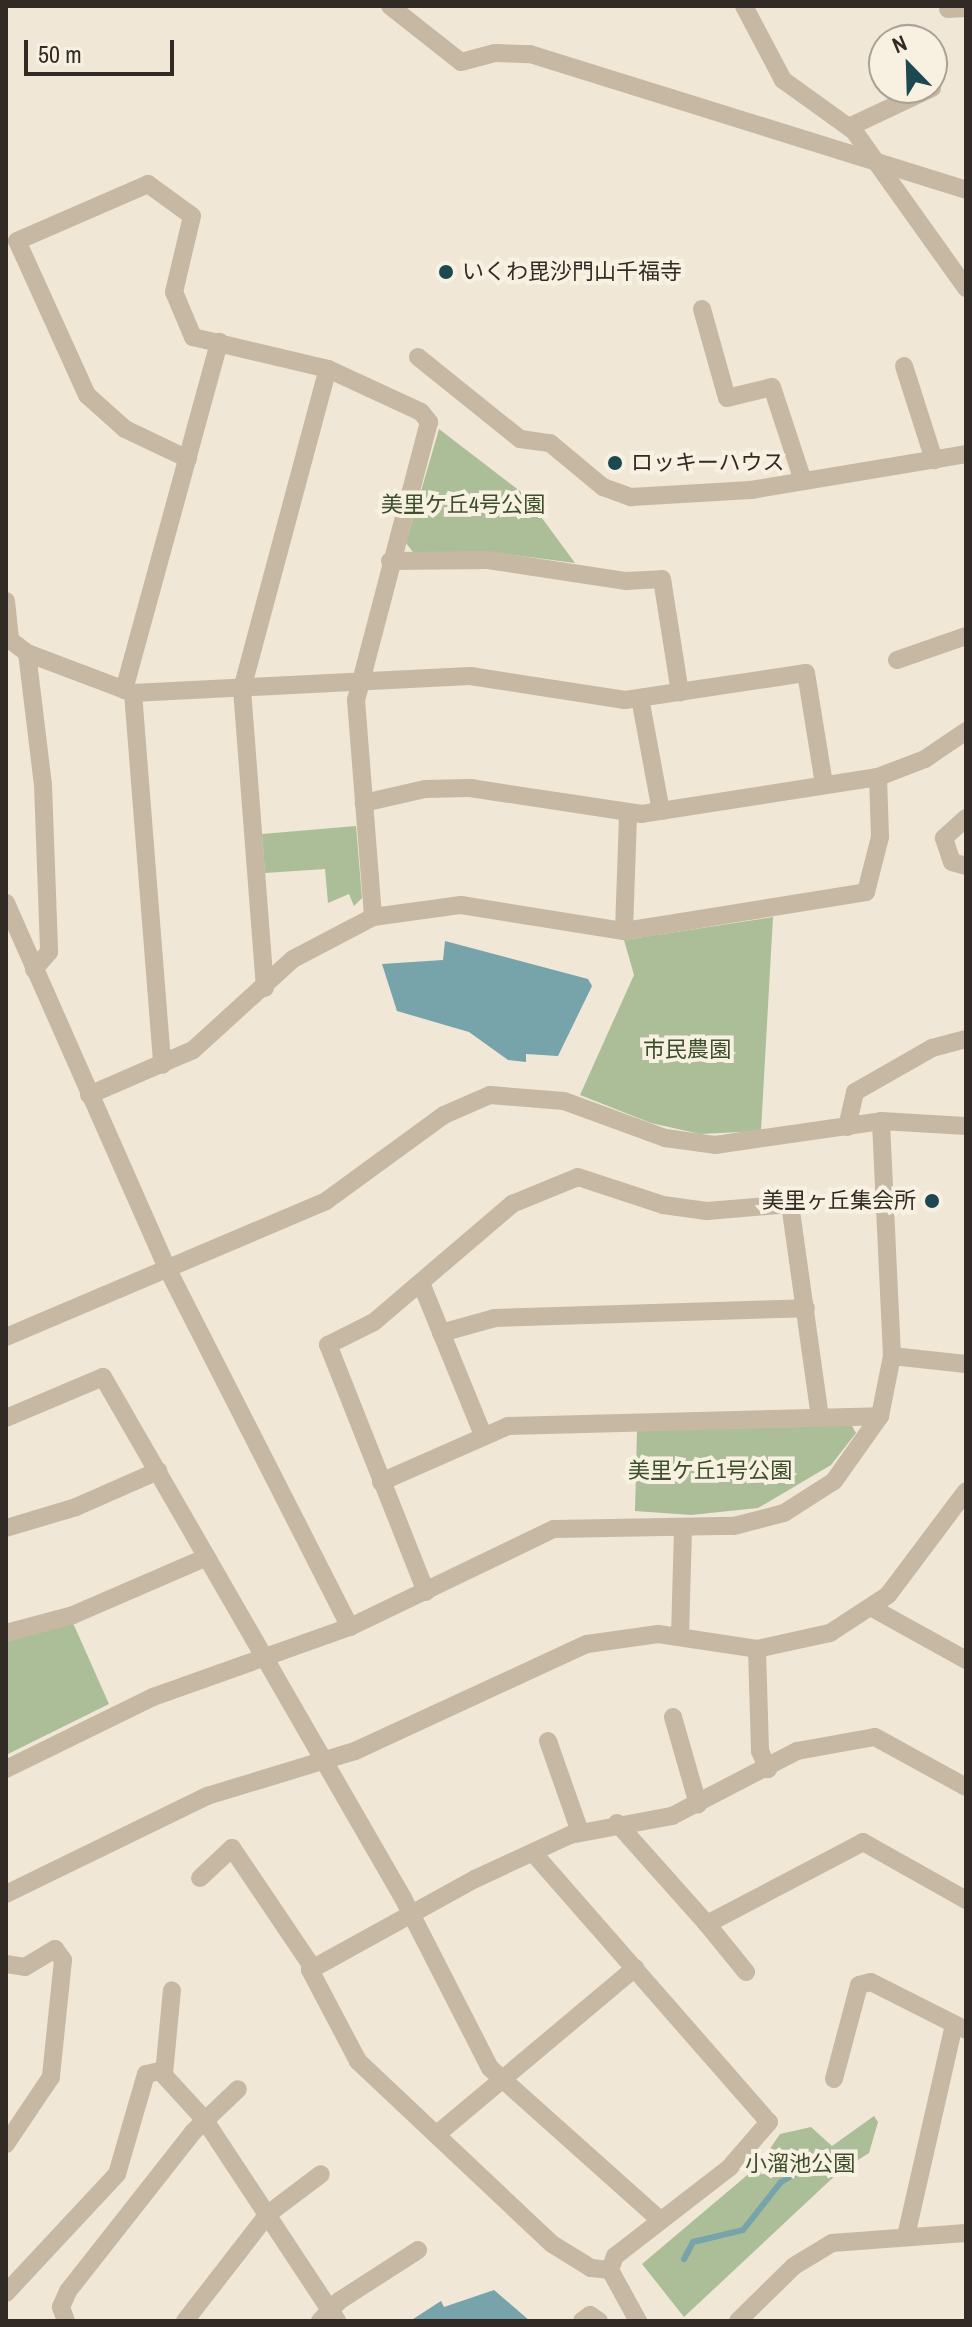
<!DOCTYPE html>
<meta charset="utf-8">
<style>
body{margin:0}
#map{position:relative;width:972px;height:2327px;overflow:hidden;background:#f0e7d7;font-family:"Archivo Narrow","Noto Sans JP",sans-serif}
div>[style]{position:absolute}
.green>*{inset:0;background:#acbe98}
.water>*{inset:0;background:#77a3ab}
.stream>*{height:6px;margin:-3px;padding:0 3px;transform-origin:3px;border-radius:3px;background:#77a3ab}
.street>*{height:18px;margin:-9px;padding:0 9px;transform-origin:9px;border-radius:9px;background:#c7b8a3}
.dots>*{width:22px;height:22px;translate:-50% -50%;box-sizing:border-box;border:4px solid #f8f1e2;border-radius:50%}
span{translate:-50% -50%;white-space:nowrap;text-align:center;line-height:1.15;-webkit-text-stroke:8px #f8f1e2;paint-order:stroke}
.poi-label{font-size:22px;color:#322b25}
.left{translate:0 -50%;text-align:left}
.right{translate:-100% -50%;text-align:right}
.park-label{font-size:22px;color:#3d4f2a}
.frame{position:absolute;inset:0;border:8px solid #322b25;pointer-events:none}
.north{position:absolute;left:868px;top:24px;width:80px;height:80px;box-sizing:border-box;background:#f8f1e2;border:2px solid #a9a296;border-radius:50%;rotate:337deg;font-size:22px;font-weight:700;line-height:32px;text-align:center;color:#322b25}
.north::after{content:'';display:block;margin:auto;width:28px;height:36px;background:#1c4852;clip-path:polygon(50% 0,100% 100%,50% 72%,0 100%)}
.scale{position:absolute;left:24px;top:40px;width:150px;height:36px;box-sizing:border-box;border:4px solid #322b25;border-top:0;padding-left:10px;font-size:24px;line-height:28px;white-space:nowrap;color:#322b25;-webkit-text-stroke:6px #f8f1e2;paint-order:stroke}
</style>
<div id="map">
<div class="green">
<div style="clip-path:polygon(439px 429px,525px 495px,575px 563px,490px 552px,413px 552px,406px 543px)"></div>
<div style="clip-path:polygon(356px 826px,362px 898px,354px 906px,349px 894px,328px 903px,325px 869px,265px 873px,262px 834px)"></div>
<div style="clip-path:polygon(773px 917px,761px 1131px,700px 1134px,651px 1123px,580px 1095px,634px 975px,624px 940px)"></div>
<div style="clip-path:polygon(851px 1424px,856px 1433px,831px 1465px,758px 1508px,691px 1515px,635px 1511px,637px 1430px)"></div>
<div style="clip-path:polygon(73px 1623px,109px 1704px,6px 1755px,6px 1642px)"></div>
<div style="clip-path:polygon(874px 2116px,878px 2122px,869px 2153px,839px 2172px,684px 2317px,642px 2264px,758px 2166px,780px 2134px,811px 2127px,832px 2146px)"></div>
</div>
<div class="water">
<div style="clip-path:polygon(445px 941px,588px 979px,592px 986px,558px 1056px,526px 1054px,526px 1062px,508px 1060px,469px 1032px,397px 1011px,382px 964px,443px 960px)"></div>
<div style="clip-path:polygon(494px 2290px,530px 2321px,410px 2321px,441px 2301px,444px 2307px)"></div>
</div>
<div class="stream">
<div style="left:684px;top:2259px;width:19px;rotate:-62deg"></div>
<div style="left:693px;top:2242px;width:51px;rotate:-13.5deg"></div>
<div style="left:743px;top:2230px;width:61px;rotate:-51.6deg"></div>
<div style="left:781px;top:2182px;width:24px;rotate:-30deg"></div>
</div>
<div class="street">
<div style="left:390px;top:6px;width:90px;rotate:38.3deg"></div>
<div style="left:461px;top:62px;width:35px;rotate:-15deg"></div>
<div style="left:495px;top:53px;width:35px;rotate:2deg"></div>
<div style="left:530px;top:54px;width:457px;rotate:17.3deg"></div>
<div style="left:744px;top:6px;width:84px;rotate:62.2deg"></div>
<div style="left:783px;top:80px;width:87px;rotate:35.7deg"></div>
<div style="left:854px;top:131px;width:193px;rotate:54.5deg"></div>
<div style="left:948px;top:9px;width:18px;rotate:-3deg"></div>
<div style="left:849px;top:127px;width:92px;rotate:-25.2deg"></div>
<div style="left:702px;top:309px;width:92px;rotate:74.3deg"></div>
<div style="left:727px;top:398px;width:46px;rotate:-13.7deg"></div>
<div style="left:772px;top:387px;width:99px;rotate:71.7deg"></div>
<div style="left:418px;top:357px;width:131px;rotate:38.8deg"></div>
<div style="left:520px;top:439px;width:30px;rotate:8deg"></div>
<div style="left:550px;top:443px;width:69px;rotate:39.7deg"></div>
<div style="left:603px;top:487px;width:30px;rotate:20deg"></div>
<div style="left:631px;top:497px;width:120px;rotate:-3.3deg"></div>
<div style="left:751px;top:490px;width:218px;rotate:-9.5deg"></div>
<div style="left:904px;top:366px;width:99px;rotate:72.3deg"></div>
<div style="left:188px;top:459px;width:70px;rotate:-154.5deg"></div>
<div style="left:125px;top:429px;width:51px;rotate:-138.2deg"></div>
<div style="left:87px;top:395px;width:169px;rotate:-114.4deg"></div>
<div style="left:17px;top:241px;width:143px;rotate:-23.5deg"></div>
<div style="left:148px;top:184px;width:54px;rotate:36deg"></div>
<div style="left:192px;top:216px;width:78px;rotate:103.3deg"></div>
<div style="left:174px;top:292px;width:49px;rotate:67.1deg"></div>
<div style="left:193px;top:337px;width:139px;rotate:13.3deg"></div>
<div style="left:328px;top:369px;width:102px;rotate:24.8deg"></div>
<div style="left:421px;top:412px;width:13px;rotate:51deg"></div>
<div style="left:429px;top:422px;width:287px;rotate:104.7deg"></div>
<div style="left:356px;top:700px;width:218px;rotate:85.5deg"></div>
<div style="left:390px;top:561px;width:98px;rotate:-0.6deg"></div>
<div style="left:488px;top:560px;width:140px;rotate:8.7deg"></div>
<div style="left:626px;top:581px;width:36px;rotate:-3deg"></div>
<div style="left:662px;top:579px;width:115px;rotate:81deg"></div>
<div style="left:6px;top:601px;width:39px;rotate:84deg"></div>
<div style="left:10px;top:640px;width:21px;rotate:37deg"></div>
<div style="left:27px;top:653px;width:113px;rotate:20.7deg"></div>
<div style="left:133px;top:693px;width:337px;rotate:-2.9deg"></div>
<div style="left:470px;top:676px;width:157px;rotate:8.8deg"></div>
<div style="left:625px;top:700px;width:183px;rotate:-8.5deg"></div>
<div style="left:806px;top:673px;width:112px;rotate:80.8deg"></div>
<div style="left:27px;top:653px;width:133px;rotate:83.1deg"></div>
<div style="left:43px;top:785px;width:167px;rotate:87.9deg"></div>
<div style="left:49px;top:952px;width:23px;rotate:131deg"></div>
<div style="left:897px;top:660px;width:73px;rotate:-19.2deg"></div>
<div style="left:124px;top:690px;width:361px;rotate:-74.7deg"></div>
<div style="left:133px;top:693px;width:373px;rotate:85.5deg"></div>
<div style="left:640px;top:698px;width:115px;rotate:79.5deg"></div>
<div style="left:878px;top:777px;width:50px;rotate:-21deg"></div>
<div style="left:925px;top:759px;width:50px;rotate:-34.3deg"></div>
<div style="left:966px;top:818px;width:30px;rotate:138deg"></div>
<div style="left:944px;top:838px;width:25px;rotate:72deg"></div>
<div style="left:952px;top:862px;width:15px;rotate:16deg"></div>
<div style="left:6px;top:903px;width:401px;rotate:66.2deg"></div>
<div style="left:168px;top:1270px;width:401px;rotate:63deg"></div>
<div style="left:624px;top:931px;width:117px;rotate:-88deg"></div>
<div style="left:265px;top:988px;width:300px;rotate:-94.4deg"></div>
<div style="left:242px;top:689px;width:331px;rotate:-75deg"></div>
<div style="left:89px;top:1095px;width:113px;rotate:-23.4deg"></div>
<div style="left:193px;top:1050px;width:135px;rotate:-42.3deg"></div>
<div style="left:293px;top:959px;width:90px;rotate:-27.7deg"></div>
<div style="left:373px;top:917px;width:89px;rotate:-7.8deg"></div>
<div style="left:461px;top:905px;width:165px;rotate:9.1deg"></div>
<div style="left:624px;top:931px;width:20px;rotate:-9deg"></div>
<div style="left:644px;top:928px;width:225px;rotate:-9.2deg"></div>
<div style="left:866px;top:892px;width:57px;rotate:-75.7deg"></div>
<div style="left:880px;top:837px;width:60px;rotate:-91.9deg"></div>
<div style="left:878px;top:777px;width:239px;rotate:171.1deg"></div>
<div style="left:642px;top:814px;width:174px;rotate:-171.4deg"></div>
<div style="left:470px;top:788px;width:45px;rotate:178.7deg"></div>
<div style="left:425px;top:789px;width:63px;rotate:167.1deg"></div>
<div style="left:847px;top:1127px;width:36px;rotate:-77deg"></div>
<div style="left:855px;top:1092px;width:89px;rotate:-29.7deg"></div>
<div style="left:932px;top:1048px;width:35px;rotate:-15deg"></div>
<div style="left:421px;top:1283px;width:164px;rotate:67.8deg"></div>
<div style="left:441px;top:1333px;width:56px;rotate:-15.5deg"></div>
<div style="left:495px;top:1318px;width:311px;rotate:-1.8deg"></div>
<div style="left:6px;top:1337px;width:348px;rotate:-23deg"></div>
<div style="left:326px;top:1201px;width:146px;rotate:-36.1deg"></div>
<div style="left:444px;top:1115px;width:50px;rotate:-23.5deg"></div>
<div style="left:490px;top:1095px;width:74px;rotate:4.6deg"></div>
<div style="left:564px;top:1101px;width:108px;rotate:20.1deg"></div>
<div style="left:665px;top:1138px;width:50px;rotate:8deg"></div>
<div style="left:715px;top:1145px;width:168px;rotate:-8.2deg"></div>
<div style="left:881px;top:1121px;width:85px;rotate:3.4deg"></div>
<div style="left:892px;top:1356px;width:74px;rotate:6.2deg"></div>
<div style="left:6px;top:1418px;width:105px;rotate:-22.9deg"></div>
<div style="left:103px;top:1377px;width:601px;rotate:60.07deg"></div>
<div style="left:403px;top:1898px;width:191px;rotate:62.9deg"></div>
<div style="left:490px;top:2068px;width:227px;rotate:41.8deg"></div>
<div style="left:381px;top:1482px;width:139px;rotate:-23.8deg"></div>
<div style="left:508px;top:1426px;width:372px;rotate:-1.5deg"></div>
<div style="left:6px;top:1528px;width:73px;rotate:-16.7deg"></div>
<div style="left:76px;top:1507px;width:90px;rotate:-23.7deg"></div>
<div style="left:426px;top:1592px;width:266px;rotate:-111.6deg"></div>
<div style="left:328px;top:1345px;width:51px;rotate:-26.6deg"></div>
<div style="left:374px;top:1322px;width:182px;rotate:-40.5deg"></div>
<div style="left:512px;top:1204px;width:71px;rotate:-22.2deg"></div>
<div style="left:578px;top:1177px;width:89px;rotate:18.2deg"></div>
<div style="left:663px;top:1205px;width:44px;rotate:7.8deg"></div>
<div style="left:707px;top:1211px;width:83px;rotate:-4.8deg"></div>
<div style="left:790px;top:1204px;width:215px;rotate:82deg"></div>
<div style="left:874px;top:1609px;width:105px;rotate:29deg"></div>
<div style="left:6px;top:1633px;width:69px;rotate:-15deg"></div>
<div style="left:73px;top:1615px;width:146px;rotate:-23.4deg"></div>
<div style="left:680px;top:1636px;width:108px;rotate:-88.4deg"></div>
<div style="left:757px;top:1649px;width:102px;rotate:88.3deg"></div>
<div style="left:760px;top:1751px;width:20px;rotate:66deg"></div>
<div style="left:673px;top:1717px;width:91px;rotate:74deg"></div>
<div style="left:548px;top:1741px;width:96px;rotate:70.6deg"></div>
<div style="left:6px;top:1769px;width:164px;rotate:-26.1deg"></div>
<div style="left:153px;top:1697px;width:209px;rotate:-19.6deg"></div>
<div style="left:350px;top:1627px;width:226px;rotate:-25.7deg"></div>
<div style="left:554px;top:1529px;width:180px;rotate:-1deg"></div>
<div style="left:734px;top:1526px;width:52px;rotate:-14.6deg"></div>
<div style="left:784px;top:1513px;width:59px;rotate:-32.6deg"></div>
<div style="left:834px;top:1481px;width:80px;rotate:-54.7deg"></div>
<div style="left:880px;top:1416px;width:61px;rotate:-78.7deg"></div>
<div style="left:892px;top:1356px;width:235px;rotate:-92.7deg"></div>
<div style="left:617px;top:1823px;width:135px;rotate:48.3deg"></div>
<div style="left:707px;top:1924px;width:176px;rotate:-27.7deg"></div>
<div style="left:863px;top:1842px;width:118px;rotate:29.4deg"></div>
<div style="left:535px;top:1855px;width:355px;rotate:48.8deg"></div>
<div style="left:769px;top:2122px;width:61px;rotate:131deg"></div>
<div style="left:729px;top:2168px;width:144px;rotate:142.3deg"></div>
<div style="left:615px;top:2256px;width:15px;rotate:110deg"></div>
<div style="left:200px;top:1878px;width:44px;rotate:-43.2deg"></div>
<div style="left:232px;top:1848px;width:145px;rotate:56deg"></div>
<div style="left:6px;top:1894px;width:224px;rotate:-26deg"></div>
<div style="left:207px;top:1796px;width:155px;rotate:-16.9deg"></div>
<div style="left:355px;top:1751px;width:255px;rotate:-24.8deg"></div>
<div style="left:587px;top:1644px;width:72px;rotate:-8deg"></div>
<div style="left:658px;top:1634px;width:100px;rotate:8.6deg"></div>
<div style="left:757px;top:1649px;width:75px;rotate:-12.4deg"></div>
<div style="left:830px;top:1633px;width:69px;rotate:-33.2deg"></div>
<div style="left:888px;top:1595px;width:130px;rotate:-53.1deg"></div>
<div style="left:707px;top:1924px;width:62px;rotate:50.9deg"></div>
<div style="left:6px;top:1964px;width:19px;rotate:9deg"></div>
<div style="left:25px;top:1967px;width:35px;rotate:-31deg"></div>
<div style="left:55px;top:1949px;width:14px;rotate:54deg"></div>
<div style="left:63px;top:1960px;width:118px;rotate:95.9deg"></div>
<div style="left:51px;top:2077px;width:81px;rotate:123.9deg"></div>
<div style="left:164px;top:2074px;width:84px;rotate:-84.6deg"></div>
<div style="left:834px;top:2079px;width:97px;rotate:-75.1deg"></div>
<div style="left:859px;top:1985px;width:12px;rotate:-14deg"></div>
<div style="left:871px;top:1982px;width:106px;rotate:26.8deg"></div>
<div style="left:436px;top:2135px;width:260px;rotate:-40deg"></div>
<div style="left:906px;top:2236px;width:216px;rotate:-77.2deg"></div>
<div style="left:610px;top:2270px;width:19px;rotate:-174deg"></div>
<div style="left:591px;top:2268px;width:46px;rotate:-148.4deg"></div>
<div style="left:552px;top:2244px;width:267px;rotate:-136.7deg"></div>
<div style="left:358px;top:2061px;width:103px;rotate:-117.8deg"></div>
<div style="left:310px;top:1970px;width:188px;rotate:-28.9deg"></div>
<div style="left:475px;top:1879px;width:105px;rotate:-24.9deg"></div>
<div style="left:570px;top:1835px;width:104px;rotate:-10.6deg"></div>
<div style="left:672px;top:1816px;width:141px;rotate:-27.5deg"></div>
<div style="left:797px;top:1751px;width:79px;rotate:-10.2deg"></div>
<div style="left:875px;top:1737px;width:104px;rotate:28.8deg"></div>
<div style="left:610px;top:2270px;width:58px;rotate:61.2deg"></div>
<div style="left:6px;top:2293px;width:163px;rotate:-47deg"></div>
<div style="left:117px;top:2174px;width:104px;rotate:-73.8deg"></div>
<div style="left:146px;top:2074px;width:14px;rotate:-12deg"></div>
<div style="left:160px;top:2071px;width:65px;rotate:47.5deg"></div>
<div style="left:204px;top:2119px;width:242px;rotate:56.6deg"></div>
<div style="left:66px;top:2321px;width:15px;rotate:-110deg"></div>
<div style="left:61px;top:2307px;width:17px;rotate:-66deg"></div>
<div style="left:68px;top:2291px;width:202px;rotate:-51.8deg"></div>
<div style="left:193px;top:2132px;width:62px;rotate:-43.7deg"></div>
<div style="left:185px;top:2321px;width:135px;rotate:-52.2deg"></div>
<div style="left:268px;top:2214px;width:66px;rotate:-37deg"></div>
<div style="left:320px;top:2321px;width:28px;rotate:-46deg"></div>
<div style="left:339px;top:2301px;width:94px;rotate:-32.8deg"></div>
<div style="left:582px;top:2321px;width:10px;rotate:-37deg"></div>
<div style="left:590px;top:2315px;width:11px;rotate:34deg"></div>
<div style="left:738px;top:2321px;width:78px;rotate:-44.5deg"></div>
<div style="left:794px;top:2266px;width:44px;rotate:-31.2deg"></div>
<div style="left:832px;top:2243px;width:134px;rotate:-4.3deg"></div>
</div>
<div class="dots">
<div style="left:446px;top:272px;background:#1c4852"></div>
<div style="left:615px;top:463px;background:#1c4852"></div>
<div style="left:932px;top:1201px;background:#1c4852"></div>
</div>
<div class="poi-label">
<span class="left" style="left:462px;top:272px">いくわ毘沙門山千福寺</span>
<span class="left" style="left:631px;top:463px">ロッキーハウス</span>
<span class="right" style="left:916px;top:1201px">美里ヶ丘集会所</span>
</div>
<div class="park-label">
<span style="left:463px;top:505px">美里ケ丘4号公園</span>
<span style="left:687px;top:1050px">市民農園</span>
<span style="left:710px;top:1471px">美里ケ丘1号公園</span>
<span style="left:800px;top:2164px">小溜池公園</span>
</div>
<div class="frame"></div>
<div class="north">N</div>
<div class="scale">50 m</div>
</div>
